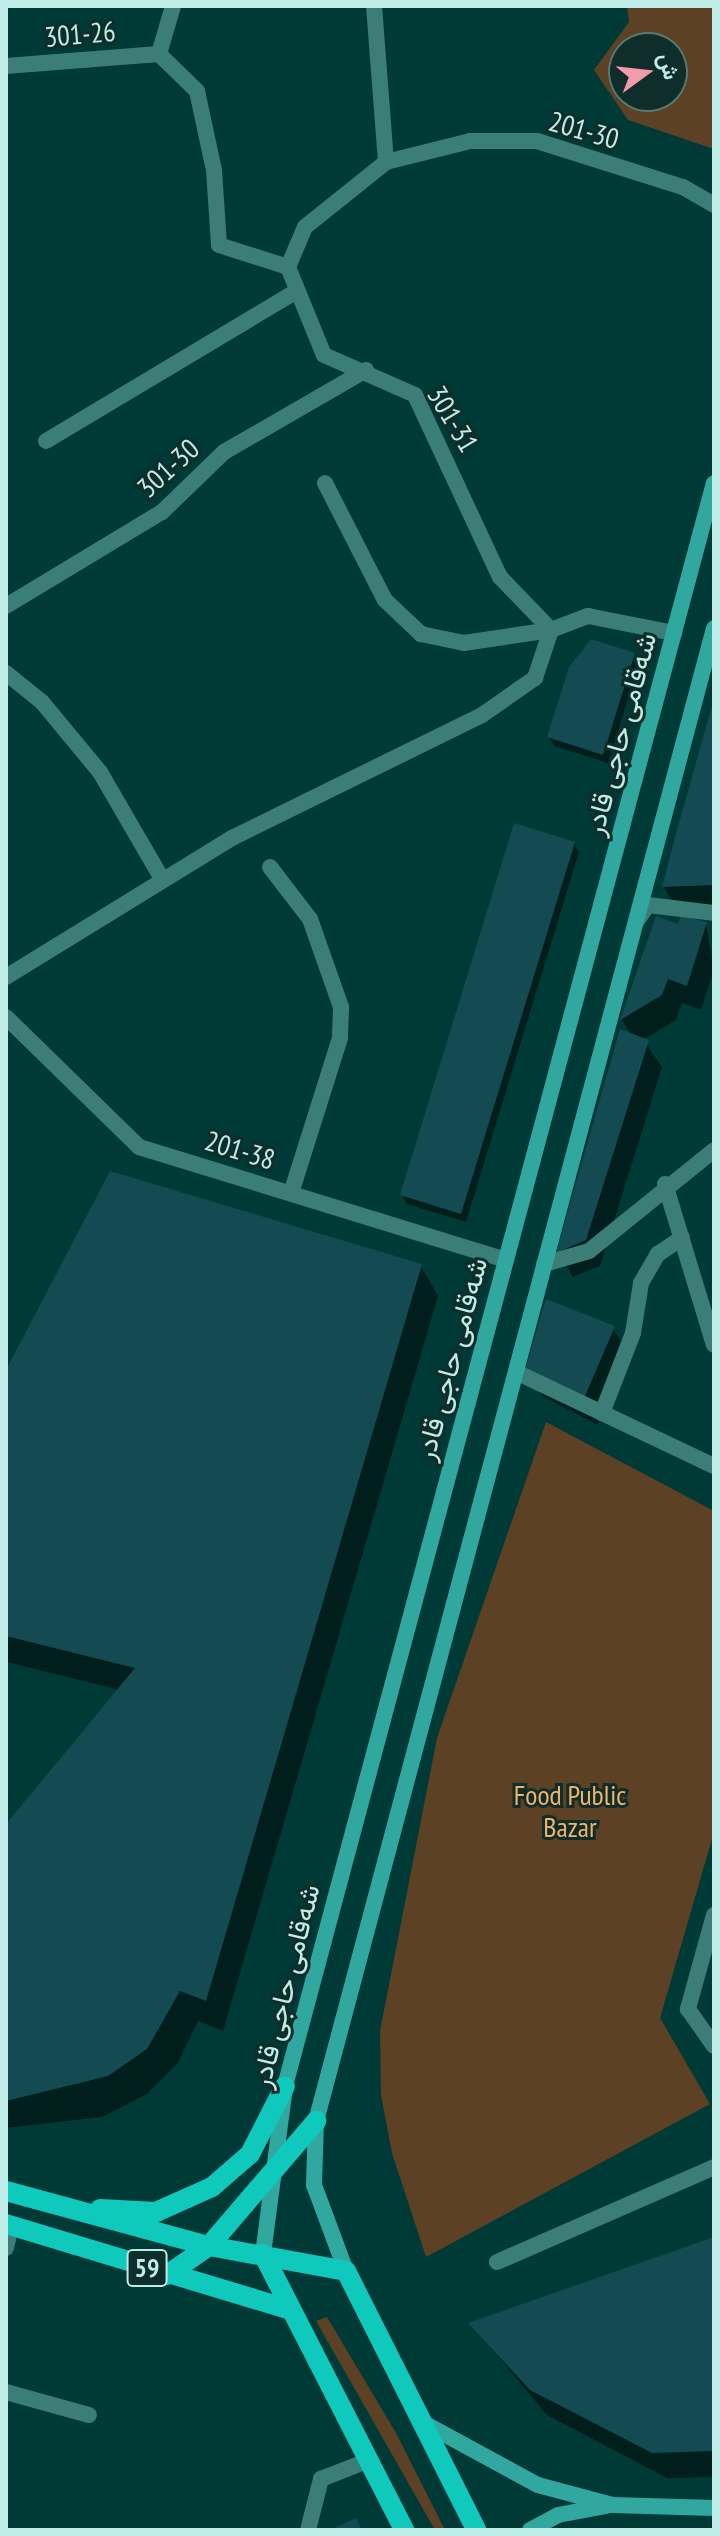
<!DOCTYPE html>
<meta charset="utf-8">
<style>
body{margin:0}
#map{position:relative;width:720px;height:2536px;overflow:hidden;background:#003a36;font-family:"PT Sans Narrow",Vazirmatn,sans-serif}
div>[style]{position:absolute}
.green>*{inset:0;background:#5c4124}
.shadow>*{inset:0;background:#0007}
.building>*{inset:0;background:#144a51}
.lane>*{height:16px;margin:-8px;padding:0 8px;transform-origin:8px;border-radius:8px;background:#3b7e77}
.street>*{height:16px;margin:-8px;padding:0 8px;transform-origin:8px;border-radius:8px;background:#3b7e77}
.secondary>*{height:16px;margin:-8px;padding:0 8px;transform-origin:8px;border-radius:8px;background:#30a89f}
.primary>*{height:20px;margin:-10px;padding:0 10px;transform-origin:10px;border-radius:10px;background:#0fc9bd}
span{translate:-50% -50%;white-space:nowrap;text-align:center;line-height:1.15;-webkit-text-stroke:6px #0e2d2b;paint-order:stroke}
.shield-label span{padding:2px 6px;background:#0e2d2b;border:2px solid;border-radius:6px;-webkit-text-stroke-width:0}
.shield-label{font-size:26px;color:#bfece6;font-weight:700}
.street-label{font-size:28px;color:#bfece6}
.park-label{font-size:28px;color:#f6b266}
.frame{position:absolute;inset:0;border:8px solid #bfece6;pointer-events:none}
.north{position:absolute;left:608px;top:32px;width:80px;height:80px;box-sizing:border-box;background:#0e2d2b;border:2px solid #557976;border-radius:50%;rotate:75deg;font-size:22px;font-weight:700;line-height:32px;text-align:center;color:#bfece6}
.north::after{content:'';display:block;margin:auto;width:28px;height:36px;background:#f39aab;clip-path:polygon(50% 0,100% 100%,50% 72%,0 100%)}
</style>
<div id="map">
<div class="green">
<div style="clip-path:polygon(evenodd,627px 6px,714px 6px,714px 149px,628px 120px,594px 70px,629px 22px,627px 6px,624px 48px,672px 48px,672px 96px,624px 96px,624px 48px)"></div>
<div style="clip-path:polygon(546px 1422px,714px 1511px,714px 1832px,660px 2018px,710px 2104px,426px 2257px,392px 2153px,381px 2095px,380px 2031px,437px 1738px)"></div>
<div style="clip-path:polygon(327px 2317px,396px 2433px,445px 2530px,435px 2530px,316px 2321px)"></div>
</div>
<div class="shadow">
<div style="clip-path:polygon(634px 655px,639px 664px,608px 763px,554px 746px,549px 737px)"></div>
<div style="clip-path:polygon(714px 707px,714px 910px,678px 912px,664px 887px)"></div>
<div style="clip-path:polygon(574px 843px,579px 852px,466px 1222px,407px 1204px,402px 1195px)"></div>
<div style="clip-path:polygon(657px 918px,679px 927px,706px 924px,714px 970px,701px 1010px,682px 1003px,676px 1020px,643px 1040px,662px 1067px,600px 1266px,573px 1277px,559px 1253px,631px 1035px,622px 1020px)"></div>
<div style="clip-path:polygon(420px 1265px,438px 1296px,223px 2031px,198px 2021px,178px 2063px,147px 2094px,102px 2117px,6px 2128px,6px 1827px,120px 1690px,6px 1662px,6px 1373px)"></div>
<div style="clip-path:polygon(613px 1328px,628px 1353px,598px 1425px,542px 1396px,528px 1370px)"></div>
<div style="clip-path:polygon(714px 2239px,714px 2477px,667px 2478px,547px 2415px,471px 2324px)"></div>
</div>
<div class="building">
<div style="clip-path:polygon(591px 639px,635px 653px,603px 755px,547px 737px,569px 667px)"></div>
<div style="clip-path:polygon(713px 702px,714px 885px,662px 887px,677px 830px)"></div>
<div style="clip-path:polygon(514px 823px,575px 842px,461px 1214px,400px 1195px)"></div>
<div style="clip-path:polygon(681px 915px,707px 922px,687px 986px,668px 979px,662px 995px,620px 1020px,656px 916px,678px 924px)"></div>
<div style="clip-path:polygon(620px 1029px,649px 1040px,586px 1240px,556px 1253px)"></div>
<div style="clip-path:polygon(110px 1171px,422px 1264px,206px 2001px,180px 1991px,147px 2049px,108px 2076px,6px 2101px,6px 1824px,135px 1668px,6px 1636px,6px 1370px)"></div>
<div style="clip-path:polygon(546px 1299px,615px 1326px,583px 1401px,525px 1370px)"></div>
<div style="clip-path:polygon(714px 2237px,714px 2451px,652px 2453px,530px 2390px,468px 2323px)"></div>
<div style="clip-path:polygon(356px 2518px,362px 2530px,330px 2530px)"></div>
</div>
<div class="lane">
<div style="left:325px;top:483px;width:131px;rotate:62.9deg"></div>
<div style="left:385px;top:600px;width:50px;rotate:43.4deg"></div>
<div style="left:421px;top:634px;width:44px;rotate:11.8deg"></div>
<div style="left:464px;top:643px;width:88px;rotate:-8.5deg"></div>
<div style="left:270px;top:867px;width:66px;rotate:52.4deg"></div>
<div style="left:310px;top:919px;width:93px;rotate:70.6deg"></div>
<div style="left:341px;top:1007px;width:31px;rotate:92deg"></div>
<div style="left:340px;top:1038px;width:163px;rotate:107.5deg"></div>
<div style="left:665px;top:1184px;width:168px;rotate:73.1deg"></div>
<div style="left:544px;top:1264px;width:47px;rotate:-16.1deg"></div>
<div style="left:589px;top:1251px;width:161px;rotate:-38.9deg"></div>
<div style="left:602px;top:1413px;width:86px;rotate:-68.8deg"></div>
<div style="left:633px;top:1333px;width:51px;rotate:-80.9deg"></div>
<div style="left:641px;top:1283px;width:34px;rotate:-60deg"></div>
<div style="left:658px;top:1254px;width:29px;rotate:-34deg"></div>
<div style="left:714px;top:1915px;width:98px;rotate:105.5deg"></div>
<div style="left:688px;top:2009px;width:45px;rotate:54.9deg"></div>
<div style="left:497px;top:2262px;width:237px;rotate:-23.6deg"></div>
</div>
<div class="street">
<div style="left:173px;top:6px;width:50px;rotate:106.3deg"></div>
<div style="left:159px;top:54px;width:53px;rotate:44.2deg"></div>
<div style="left:197px;top:91px;width:81px;rotate:77.9deg"></div>
<div style="left:214px;top:170px;width:75px;rotate:86.2deg"></div>
<div style="left:219px;top:245px;width:72px;rotate:17.7deg"></div>
<div style="left:374px;top:6px;width:156px;rotate:85.6deg"></div>
<div style="left:6px;top:66px;width:153px;rotate:-4.5deg"></div>
<div style="left:288px;top:267px;width:43px;rotate:-67deg"></div>
<div style="left:305px;top:227px;width:104px;rotate:-38.7deg"></div>
<div style="left:386px;top:162px;width:87px;rotate:-14deg"></div>
<div style="left:470px;top:141px;width:67px"></div>
<div style="left:537px;top:141px;width:153px;rotate:17.5deg"></div>
<div style="left:683px;top:187px;width:36px;rotate:30deg"></div>
<div style="left:288px;top:267px;width:95px;rotate:67.8deg"></div>
<div style="left:324px;top:355px;width:99px;rotate:23.7deg"></div>
<div style="left:415px;top:395px;width:201px;rotate:65deg"></div>
<div style="left:500px;top:577px;width:74px;rotate:46.1deg"></div>
<div style="left:46px;top:441px;width:292px;rotate:-30.9deg"></div>
<div style="left:6px;top:606px;width:182px;rotate:-31.1deg"></div>
<div style="left:162px;top:512px;width:86px;rotate:-44.1deg"></div>
<div style="left:224px;top:452px;width:164px;rotate:-30deg"></div>
<div style="left:551px;top:630px;width:40px;rotate:-21deg"></div>
<div style="left:588px;top:616px;width:88px;rotate:11.2deg"></div>
<div style="left:6px;top:673px;width:46px;rotate:38.9deg"></div>
<div style="left:42px;top:702px;width:91px;rotate:50.4deg"></div>
<div style="left:100px;top:772px;width:124px;rotate:59.9deg"></div>
<div style="left:636px;top:922px;width:21px;rotate:-55deg"></div>
<div style="left:648px;top:905px;width:66px;rotate:6.9deg"></div>
<div style="left:6px;top:977px;width:265px;rotate:-31.6deg"></div>
<div style="left:232px;top:838px;width:279px;rotate:-26.2deg"></div>
<div style="left:482px;top:715px;width:65px;rotate:-34.9deg"></div>
<div style="left:535px;top:678px;width:51px;rotate:-71.6deg"></div>
<div style="left:6px;top:1017px;width:186px;rotate:44.3deg"></div>
<div style="left:139px;top:1147px;width:382px;rotate:17.1deg"></div>
<div style="left:516px;top:1372px;width:219px;rotate:25.4deg"></div>
<div style="left:6px;top:2248px;width:23px;rotate:-77deg"></div>
<div style="left:6px;top:2392px;width:86px;rotate:15.5deg"></div>
<div style="left:308px;top:2530px;width:53px;rotate:-75.7deg"></div>
<div style="left:321px;top:2479px;width:49px;rotate:-21.4deg"></div>
</div>
<div class="secondary">
<div style="left:263px;top:2254px;width:169px;rotate:-82.5deg"></div>
<div style="left:285px;top:2086px;width:1659px;rotate:-75.02deg"></div>
<div style="left:346px;top:2271px;width:92px;rotate:-110.4deg"></div>
<div style="left:314px;top:2185px;width:64px;rotate:-88.2deg"></div>
<div style="left:316px;top:2121px;width:1545px;rotate:-75.07deg"></div>
<div style="left:420px;top:2421px;width:134px;rotate:28.5deg"></div>
<div style="left:538px;top:2485px;width:77px;rotate:15.1deg"></div>
<div style="left:612px;top:2505px;width:102px;rotate:1.7deg"></div>
<div style="left:530px;top:2530px;width:32px;rotate:-28deg"></div>
<div style="left:558px;top:2515px;width:49px;rotate:-10.6deg"></div>
</div>
<div class="primary">
<div style="left:6px;top:2191px;width:210px;rotate:15.2deg"></div>
<div style="left:209px;top:2246px;width:139px;rotate:10.3deg"></div>
<div style="left:346px;top:2271px;width:290px;rotate:63.3deg"></div>
<div style="left:100px;top:2209px;width:56px;rotate:3.1deg"></div>
<div style="left:156px;top:2212px;width:61px;rotate:-24.1deg"></div>
<div style="left:212px;top:2187px;width:50px;rotate:-41deg"></div>
<div style="left:250px;top:2154px;width:76px;rotate:-62.8deg"></div>
<div style="left:6px;top:2224px;width:295px;rotate:16.8deg"></div>
<div style="left:263px;top:2254px;width:310px;rotate:62.9deg"></div>
<div style="left:167px;top:2275px;width:51px;rotate:-34.6deg"></div>
<div style="left:209px;top:2246px;width:165px;rotate:-49.4deg"></div>
</div>
<div class="shield-label">
<span style="left:147px;top:2268px">59</span>
</div>
<div class="street-label">
<span style="left:80px;top:34px;rotate:-5deg">301-26</span>
<span style="left:584px;top:130px;rotate:16deg">201-30</span>
<span style="left:453px;top:419px;rotate:59deg">301-31</span>
<span style="left:168px;top:468px;rotate:-42deg">301-30</span>
<span style="left:620px;top:734px;rotate:-75deg">شەقامی حاجی قادر</span>
<span style="left:240px;top:1150px;rotate:17deg">201-38</span>
<span style="left:451px;top:1359px;rotate:-75deg">شەقامی حاجی قادر</span>
<span style="left:285px;top:1986px;rotate:-76deg">شەقامی حاجی قادر</span>
</div>
<div class="park-label">
<span style="left:570px;top:1811px">Food Public<br>Bazar</span>
</div>
<div class="frame"></div>
<div class="north">ش</div>
</div>
